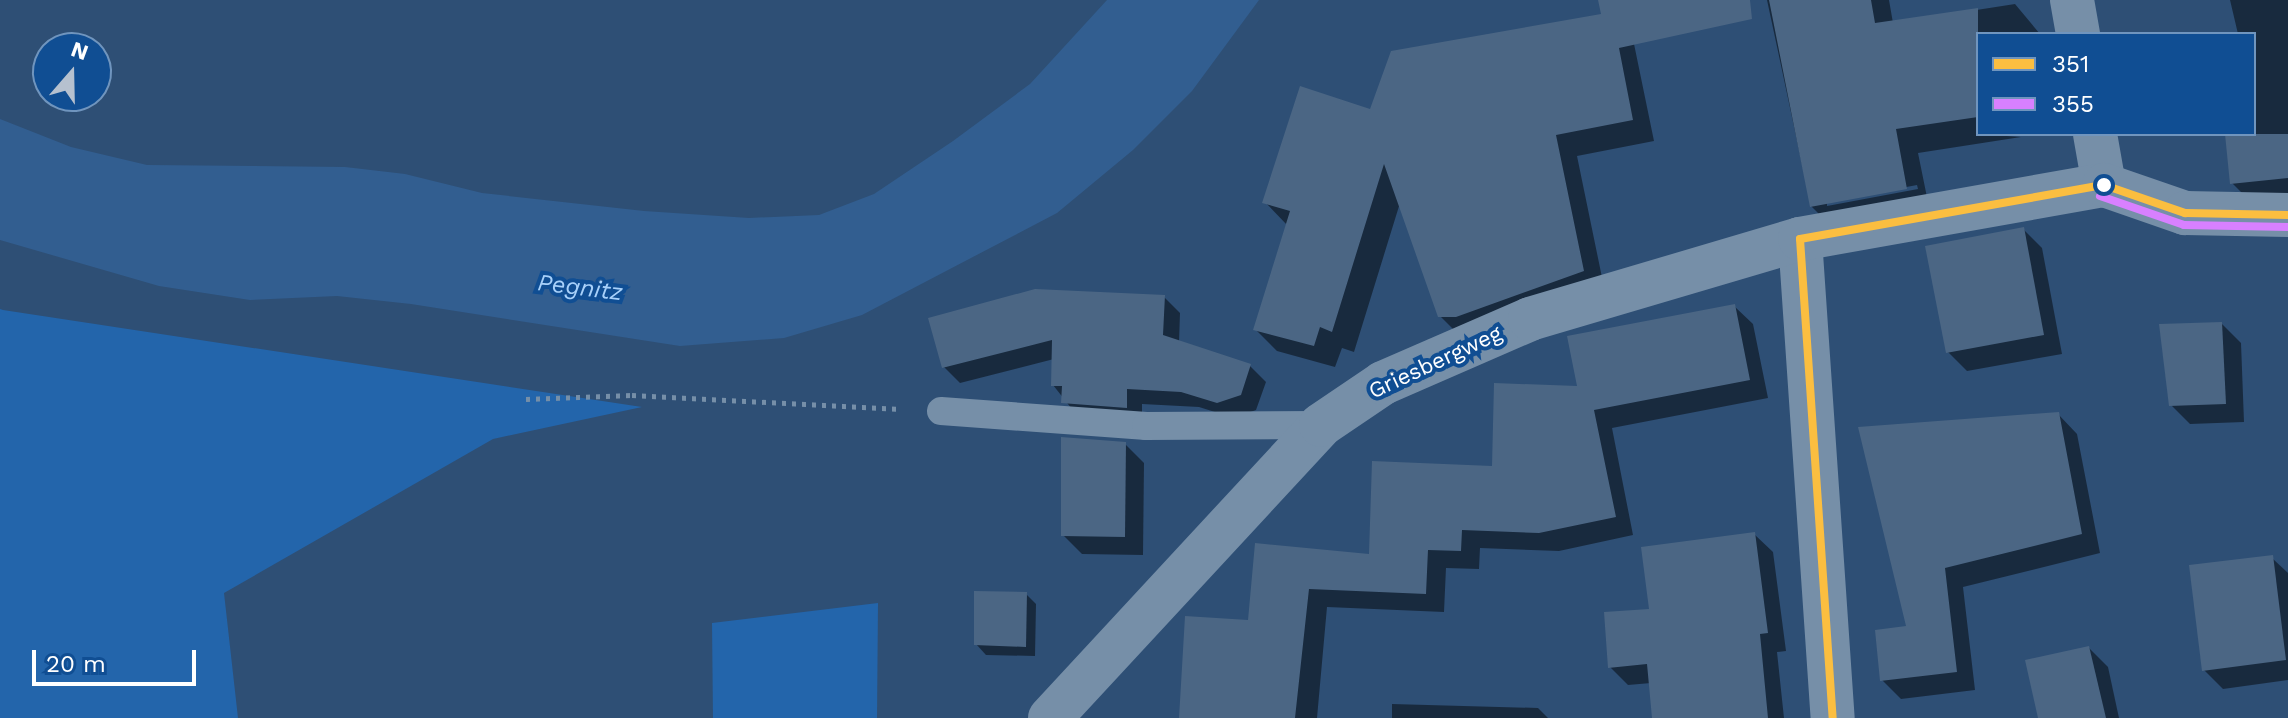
<!DOCTYPE html>
<style>
body{margin:0}
#map{position:relative;width:2288px;height:718px;overflow:hidden;background:#2e4f75;font-family:"Work Sans",sans-serif}
div>[style]{position:absolute}
.green>*{inset:0;background:#2365ab}
.water>*{inset:0;background:#325e90}
.shadow>*{inset:0;background:#0007}
.building>*{inset:0;background:#4b6684}
.path>*{height:5px;margin-top:-2.5px;transform-origin:0;background:repeating-linear-gradient(90deg,#768fa8 0 4px,transparent 0 10px)}
.lane>*{height:28px;margin:-14px;padding:0 14px;transform-origin:14px;border-radius:14px;background:#768fa8}
.street>*{height:44px;margin:-22px;padding:0 22px;transform-origin:22px;border-radius:22px;background:#768fa8}
.bus-1>*{height:8px;margin:-4px;padding:0 4px;transform-origin:4px;border-radius:4px;background:#fbbe40}
.bus-2>*{height:8px;margin:-4px;padding:0 4px;transform-origin:4px;border-radius:4px;background:#d880ff}
.dots>*{width:22px;height:22px;translate:-50% -50%;box-sizing:border-box;border:4px solid #104e93;border-radius:50%}
span{translate:-50% -50%;white-space:nowrap;text-align:center;line-height:1.15;-webkit-text-stroke:8px #104e93;paint-order:stroke}
.street-label{font-size:22px;color:#fff}
.water-label{font-size:24px;color:#a8d1fa;font-style:italic}
.legend{position:absolute;left:1976px;top:32px;width:280px;height:104px;box-sizing:border-box;background:#104e93;border:2px solid #7095be;margin:0;padding:10px 14px;list-style:none;font-size:24px;color:#fff}
.legend li{display:flex;align-items:center;gap:16px;height:40px}
.legend b{width:40px;border:2px solid #7095be}
.north{position:absolute;left:32px;top:32px;width:80px;height:80px;box-sizing:border-box;background:#104e93;border:2px solid #7095be;border-radius:50%;rotate:20deg;font-size:22px;font-weight:700;line-height:32px;text-align:center;color:#fff}
.north::after{content:'';display:block;margin:auto;width:28px;height:36px;background:#b6c1cf;clip-path:polygon(50% 0,100% 100%,50% 72%,0 100%)}
.scale{position:absolute;left:32px;top:650px;width:164px;height:36px;box-sizing:border-box;border:4px solid #fff;border-top:0;padding-left:10px;font-size:24px;line-height:28px;white-space:nowrap;color:#fff;-webkit-text-stroke:6px #104e93;paint-order:stroke}
</style>
<div id="map">
<div class="green">
<div style="clip-path:polygon(0 309px,3px 310px,642px 407px,493px 439px,224px 593px,238px 718px,0 718px)"></div>
<div style="clip-path:polygon(878px 603px,877px 718px,713px 718px,712px 623px)"></div>
</div>
<div class="water">
<div style="clip-path:polygon(1107px 0,1259px 0,1192px 91px,1133px 150px,1057px 213px,862px 315px,784px 338px,680px 346px,411px 304px,337px 296px,250px 300px,159px 286px,0 240px,0 119px,71px 147px,147px 165px,345px 167px,405px 174px,482px 193px,644px 211px,749px 218px,819px 215px,874px 194px,953px 141px,1030px 84px)"></div>
</div>
<div class="shadow">
<div style="clip-path:polygon(evenodd,1767px 0,1889px 0,1893px 23px,2015px 4px,2040px 34px,1978px 34px,1978px 134px,2021px 137px,1918px 153px,1930px 212px,1835px 230px,1811px 206px,1767px 0,1917px 185px,1918px 189px,1827px 206px,1827px 202px,1917px 185px)"></div>
<div style="clip-path:polygon(2230px 0,2288px 0,2288px 198px,2251px 202px,2232px 183px,2227px 134px,2254px 134px,2254px 34px,2238px 34px)"></div>
<div style="clip-path:polygon(1633px 39px,1654px 141px,1577px 156px,1605px 292px,1462px 338px,1440px 316px,1400px 203px,1354px 352px,1342px 348px,1335px 367px,1277px 351px,1255px 329px,1287px 225px,1265px 202px,1372px 111px)"></div>
<div style="clip-path:polygon(2023px 229px,2042px 248px,2062px 354px,1967px 371px,1948px 352px)"></div>
<div style="clip-path:polygon(1164px 297px,1180px 313px,1179px 343px,1250px 366px,1266px 382px,1256px 410px,1234px 418px,1199px 407px,1142px 404px,1142px 423px,1079px 418px,1053px 385px,1054px 359px,960px 383px,944px 367px)"></div>
<div style="clip-path:polygon(1734px 306px,1753px 324px,1768px 398px,1612px 428px,1633px 535px,1559px 551px,1480px 548px,1479px 569px,1446px 568px,1444px 612px,1327px 607px,1317px 718px,1181px 718px,1250px 623px,1257px 545px,1371px 556px,1493px 468px,1579px 388px)"></div>
<div style="clip-path:polygon(2222px 324px,2241px 343px,2244px 422px,2190px 424px,2171px 405px)"></div>
<div style="clip-path:polygon(2058px 414px,2077px 434px,2100px 553px,1963px 587px,1975px 690px,1901px 699px,1882px 680px,1909px 628px,1860px 429px)"></div>
<div style="clip-path:polygon(1125px 444px,1144px 463px,1143px 555px,1082px 554px,1063px 535px)"></div>
<div style="clip-path:polygon(1754px 534px,1773px 552px,1786px 651px,1777px 652px,1784px 718px,1654px 718px,1651px 683px,1628px 685px,1610px 667px,1651px 611px)"></div>
<div style="clip-path:polygon(2272px 558px,2288px 573px,2288px 680px,2223px 689px,2204px 670px)"></div>
<div style="clip-path:polygon(1026px 594px,1036px 604px,1035px 656px,986px 655px,976px 644px)"></div>
<div style="clip-path:polygon(2089px 648px,2108px 667px,2119px 718px,2040px 718px)"></div>
<div style="clip-path:polygon(1392px 704px,1538px 708px,1548px 718px,1392px 718px)"></div>
</div>
<div class="building">
<div style="clip-path:polygon(1598px 0,1750px 0,1752px 19px,1619px 48px,1633px 120px,1556px 135px,1584px 271px,1456px 317px,1438px 317px,1384px 164px,1332px 332px,1320px 327px,1314px 346px,1253px 330px,1290px 211px,1262px 203px,1300px 86px,1370px 109px,1391px 51px,1601px 14px)"></div>
<div style="clip-path:polygon(1769px 0,1871px 0,1875px 23px,1978px 8px,1978px 117px,1896px 129px,1907px 189px,1810px 207px)"></div>
<div style="clip-path:polygon(2225px 134px,2288px 134px,2288px 178px,2230px 184px)"></div>
<div style="clip-path:polygon(2024px 227px,2044px 335px,1946px 353px,1925px 246px)"></div>
<div style="clip-path:polygon(1035px 289px,1165px 295px,1163px 335px,1251px 364px,1241px 395px,1217px 403px,1181px 392px,1127px 389px,1127px 408px,1061px 403px,1062px 386px,1051px 386px,1052px 340px,942px 368px,928px 318px)"></div>
<div style="clip-path:polygon(1735px 304px,1750px 380px,1594px 410px,1616px 517px,1539px 533px,1462px 530px,1461px 551px,1428px 550px,1426px 594px,1309px 589px,1295px 718px,1179px 718px,1185px 616px,1248px 620px,1255px 543px,1369px 554px,1372px 461px,1492px 466px,1494px 383px,1577px 386px,1567px 336px)"></div>
<div style="clip-path:polygon(2222px 322px,2226px 404px,2169px 406px,2159px 324px)"></div>
<div style="clip-path:polygon(2059px 412px,2082px 534px,1945px 568px,1957px 672px,1880px 681px,1875px 630px,1906px 626px,1858px 427px)"></div>
<div style="clip-path:polygon(1061px 437px,1126px 442px,1125px 537px,1061px 536px)"></div>
<div style="clip-path:polygon(1755px 532px,1768px 633px,1760px 634px,1768px 718px,1652px 718px,1647px 664px,1608px 668px,1604px 612px,1649px 609px,1641px 547px)"></div>
<div style="clip-path:polygon(2273px 555px,2286px 660px,2202px 671px,2189px 565px)"></div>
<div style="clip-path:polygon(974px 591px,1027px 592px,1026px 647px,974px 645px)"></div>
<div style="clip-path:polygon(2089px 646px,2106px 718px,2038px 718px,2025px 660px)"></div>
</div>
<div class="path">
<div style="left:526px;top:399px;width:106px;rotate:-2.2deg"></div>
<div style="left:632px;top:395px;width:269px;rotate:3deg"></div>
</div>
<div class="lane">
<div style="left:941px;top:411px;width:206px;rotate:4.2deg"></div>
<div style="left:1146px;top:426px;width:175px;rotate:-0.3deg"></div>
</div>
<div class="street">
<div style="left:2072px;top:0;width:35px;rotate:80deg"></div>
<div style="left:2095px;top:134px;width:52px;rotate:80deg"></div>
<div style="left:1800px;top:239px;width:480px;rotate:86.1deg"></div>
<div style="left:1050px;top:718px;width:399px;rotate:-47.2deg"></div>
<div style="left:1321px;top:425px;width:75px;rotate:-34.1deg"></div>
<div style="left:1383px;top:383px;width:160px;rotate:-23.5deg"></div>
<div style="left:1530px;top:319px;width:282px;rotate:-16.5deg"></div>
<div style="left:1800px;top:239px;width:309px;rotate:-10.1deg"></div>
<div style="left:2104px;top:185px;width:86px;rotate:19.1deg"></div>
<div style="left:2185px;top:213px;width:103px;rotate:1.1deg"></div>
</div>
<div class="bus-1">
<div style="left:1800px;top:239px;width:309px;rotate:-10.1deg"></div>
<div style="left:2104px;top:185px;width:86px;rotate:19.1deg"></div>
<div style="left:2185px;top:213px;width:103px;rotate:1.1deg"></div>
<div style="left:1800px;top:239px;width:480px;rotate:86.1deg"></div>
</div>
<div class="bus-2">
<div style="left:2100px;top:196px;width:89px;rotate:19deg"></div>
<div style="left:2184px;top:225px;width:104px;rotate:1.1deg"></div>
</div>
<div class="dots">
<div style="left:2104px;top:185px;background:#fff"></div>
</div>
<div class="street-label">
<span style="left:1435px;top:362px;rotate:-25deg">Griesbergweg</span>
</div>
<div class="water-label">
<span style="left:580px;top:288px;rotate:7deg">Pegnitz</span>
</div>
<ul class="legend">
<li><b style="height:10px;background:#fbbe40"></b>351</li>
<li><b style="height:10px;background:#d880ff"></b>355</li>
</ul>
<div class="north">N</div>
<div class="scale">20 m</div>
</div>
